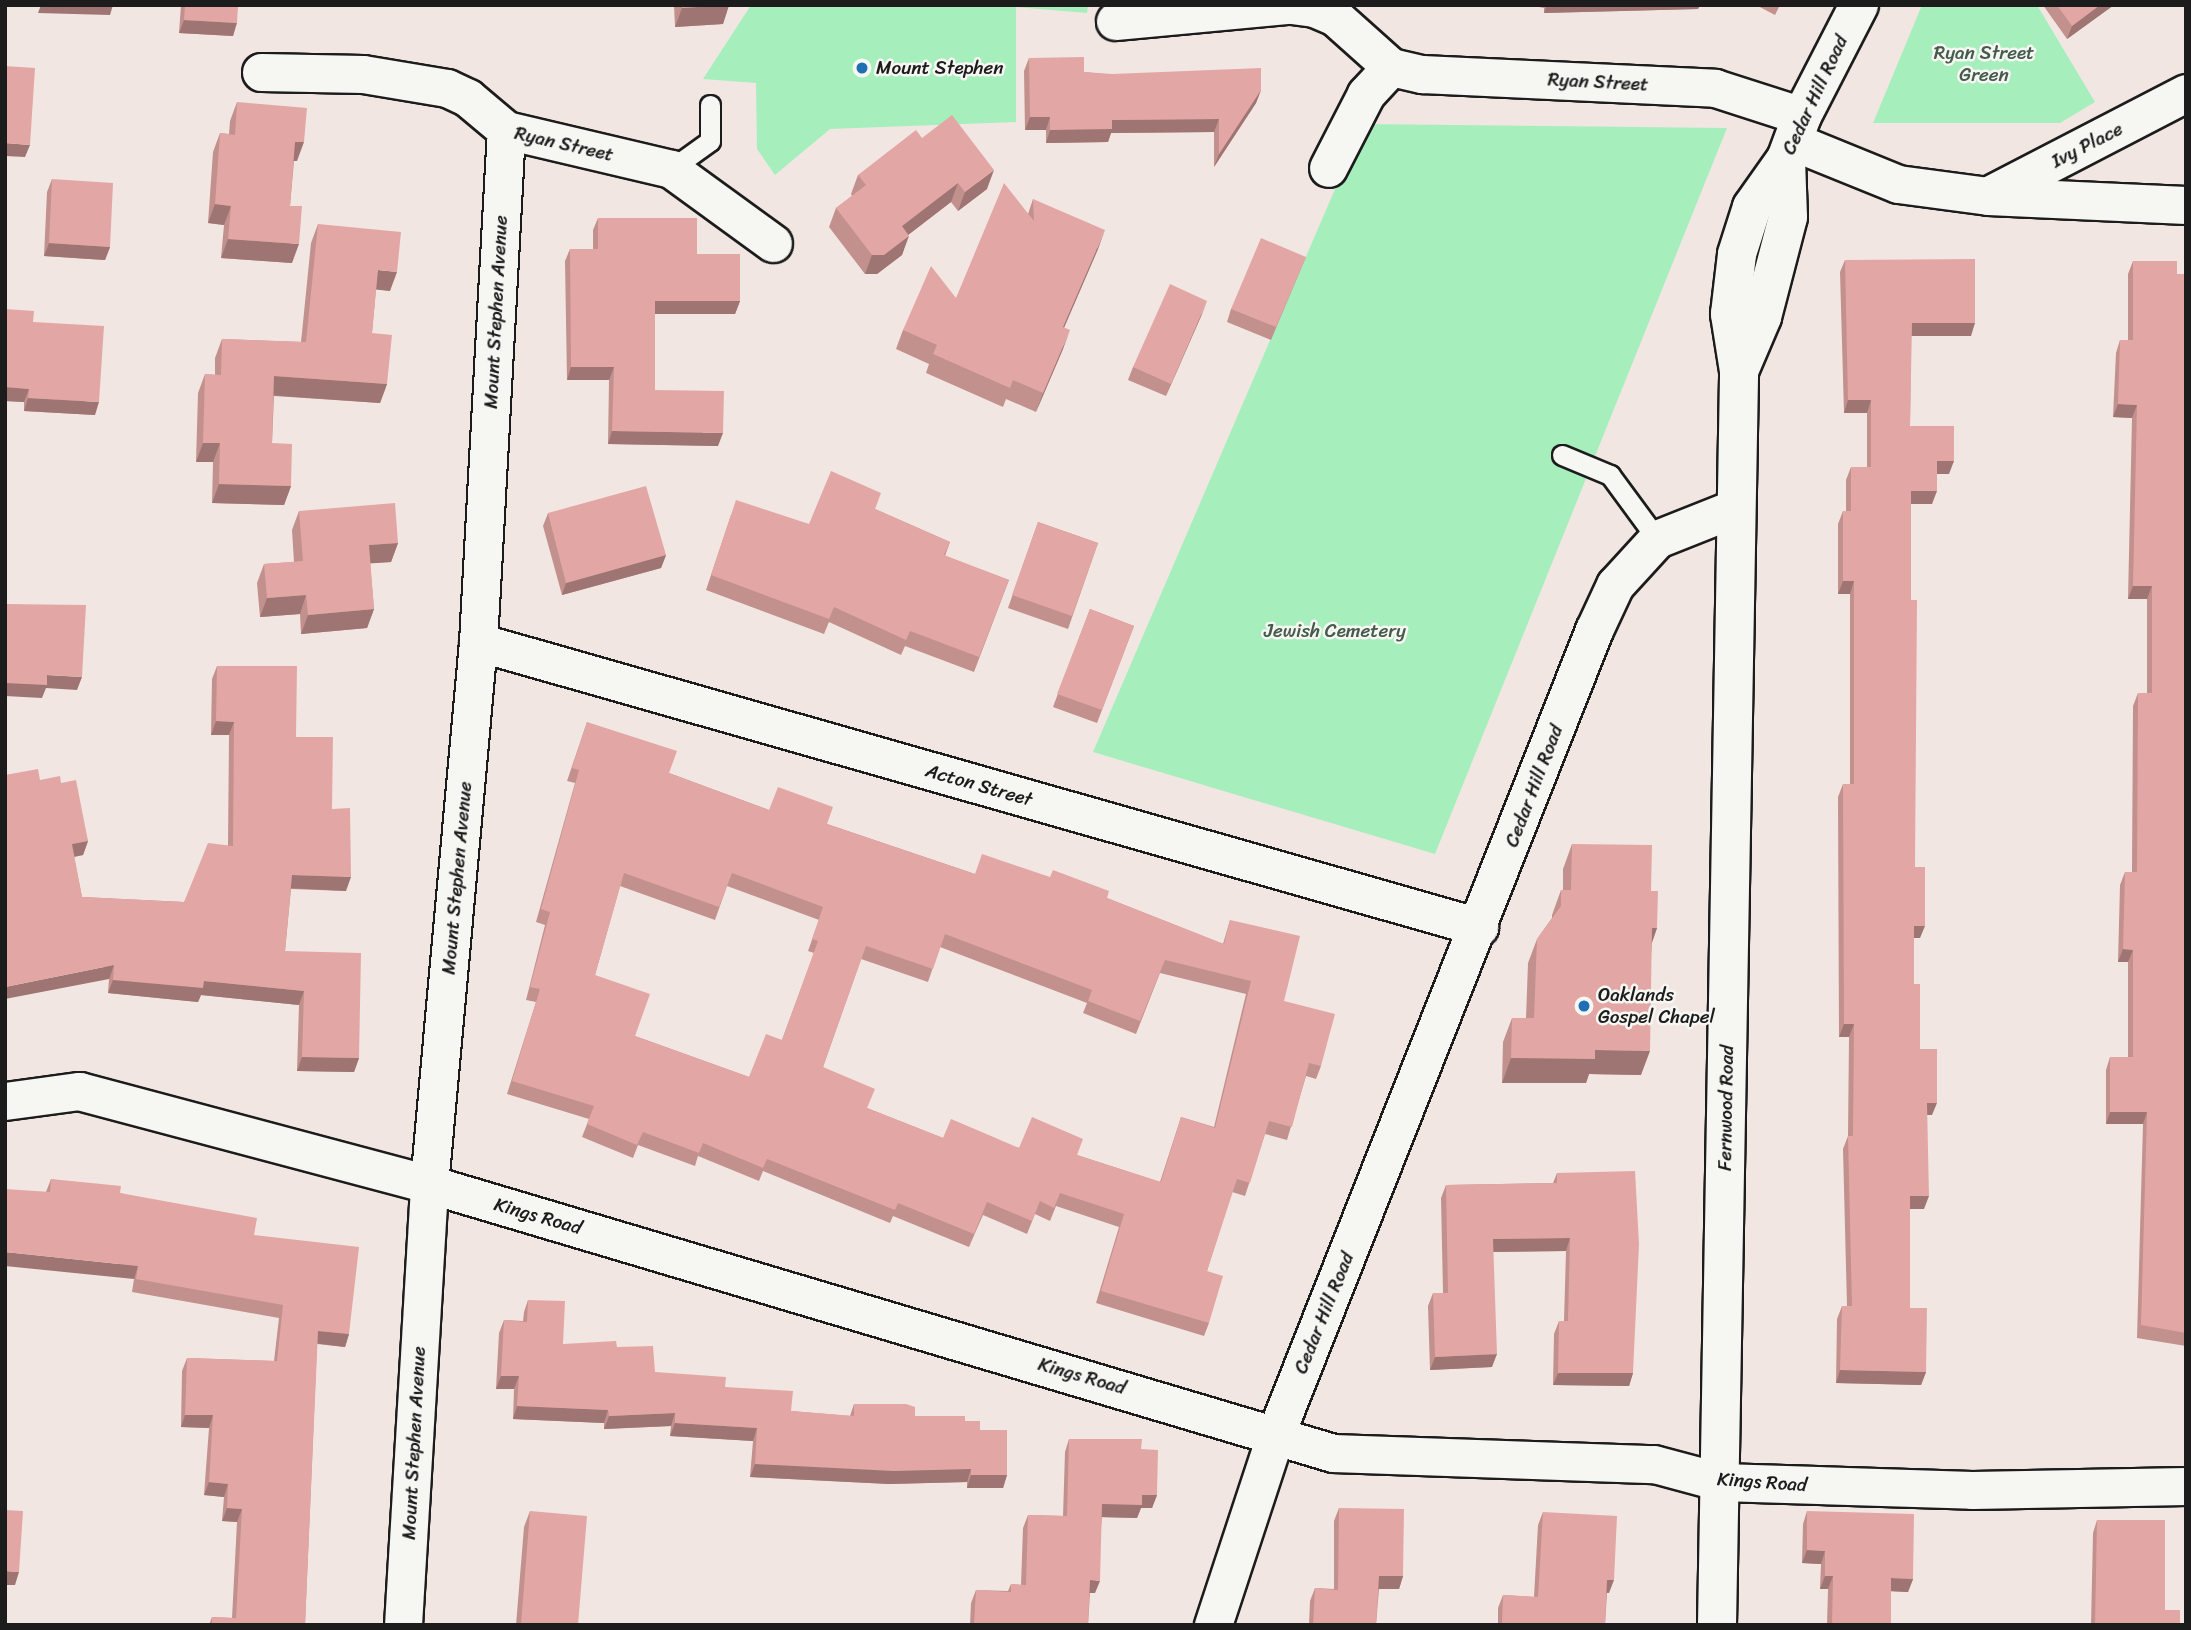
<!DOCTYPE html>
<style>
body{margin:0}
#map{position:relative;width:2191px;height:1630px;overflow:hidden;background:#f2e6e2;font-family:Sriracha,sans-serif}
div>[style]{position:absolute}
.green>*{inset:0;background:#a6efbd}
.roads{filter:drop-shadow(2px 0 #1c1c1c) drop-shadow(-2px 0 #1c1c1c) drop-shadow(0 2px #1c1c1c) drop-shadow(0 -2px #1c1c1c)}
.service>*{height:19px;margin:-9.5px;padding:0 9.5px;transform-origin:9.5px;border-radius:9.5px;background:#f6f6f2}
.minor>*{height:37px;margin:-18.5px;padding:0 18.5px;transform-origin:18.5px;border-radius:18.5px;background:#f6f6f2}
.tertiary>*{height:38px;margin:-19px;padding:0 19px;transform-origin:19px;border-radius:19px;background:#f6f6f2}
.wall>*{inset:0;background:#c2908d}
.shaded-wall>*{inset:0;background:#9e7573}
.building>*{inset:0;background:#e2a7a4}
.dots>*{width:19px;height:19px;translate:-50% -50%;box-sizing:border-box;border:4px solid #f6f6f2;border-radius:50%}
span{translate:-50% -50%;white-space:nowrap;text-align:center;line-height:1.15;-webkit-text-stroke:5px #f6f6f2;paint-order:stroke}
.park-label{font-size:19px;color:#455b4c}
.poi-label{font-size:19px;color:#1c1c1c}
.left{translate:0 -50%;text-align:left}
.street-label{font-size:19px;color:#1c1c1c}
.frame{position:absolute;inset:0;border:7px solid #1c1c1c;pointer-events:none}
</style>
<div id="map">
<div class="green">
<div style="clip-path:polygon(751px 5px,1088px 5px,1087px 13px,1016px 7px,1016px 122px,830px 129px,775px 175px,757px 149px,756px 83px,703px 79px)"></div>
<div style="clip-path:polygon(1922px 5px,2037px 5px,2095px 102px,2060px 123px,1873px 123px)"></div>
<div style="clip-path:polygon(1363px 124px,1727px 128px,1435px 854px,1093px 752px)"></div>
</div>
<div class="roads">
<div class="service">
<div style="left:671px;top:169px;width:48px;rotate:-35.7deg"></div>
<div style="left:710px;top:141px;width:36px;rotate:-90deg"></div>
<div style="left:1562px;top:455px;width:52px;rotate:22.6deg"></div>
<div style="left:1610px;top:475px;width:79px;rotate:53.7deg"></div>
</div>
<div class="minor">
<div style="left:1291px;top:5px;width:23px;rotate:7deg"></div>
<div style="left:1314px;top:8px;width:23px;rotate:23deg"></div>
<div style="left:1335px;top:17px;width:75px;rotate:41.8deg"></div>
<div style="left:1391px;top:67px;width:37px;rotate:133deg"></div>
<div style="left:1366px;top:94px;width:83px;rotate:117.2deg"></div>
<div style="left:1115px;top:21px;width:172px;rotate:-5.3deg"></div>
<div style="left:1391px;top:67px;width:32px;rotate:13deg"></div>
<div style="left:1422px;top:74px;width:293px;rotate:2.7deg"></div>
<div style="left:1715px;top:88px;width:91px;rotate:17.8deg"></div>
<div style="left:261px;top:72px;width:102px;rotate:1.1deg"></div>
<div style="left:363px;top:74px;width:85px;rotate:9.5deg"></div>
<div style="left:447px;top:88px;width:23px;rotate:25deg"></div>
<div style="left:468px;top:98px;width:50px;rotate:40.1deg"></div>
<div style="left:506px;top:130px;width:170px;rotate:13.3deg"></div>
<div style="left:671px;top:169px;width:126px;rotate:36deg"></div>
<div style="left:1792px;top:141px;width:114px;rotate:22.1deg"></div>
<div style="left:1898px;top:184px;width:91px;rotate:7.6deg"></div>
<div style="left:1988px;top:196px;width:198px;rotate:2.6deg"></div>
<div style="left:1989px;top:195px;width:222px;rotate:-27.4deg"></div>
<div style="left:478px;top:642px;width:1041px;rotate:15.89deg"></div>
<div style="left:5px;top:1101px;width:75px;rotate:-7.7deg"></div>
<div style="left:79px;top:1091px;width:362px;rotate:14.9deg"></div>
<div style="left:429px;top:1184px;width:943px;rotate:16.57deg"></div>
<div style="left:1333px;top:1453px;width:321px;rotate:2deg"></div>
<div style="left:1654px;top:1464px;width:69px;rotate:15deg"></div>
<div style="left:1721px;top:1482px;width:251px;rotate:1.8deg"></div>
<div style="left:1972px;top:1490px;width:214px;rotate:-1.1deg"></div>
<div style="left:403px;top:1625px;width:442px;rotate:-86.6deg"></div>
<div style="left:429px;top:1184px;width:544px;rotate:-84.83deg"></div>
<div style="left:478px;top:642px;width:513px;rotate:-86.87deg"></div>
<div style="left:1213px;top:1625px;width:202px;rotate:-71.8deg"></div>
<div style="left:1276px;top:1433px;width:864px;rotate:-68.4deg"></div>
<div style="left:1594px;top:630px;width:50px;rotate:-65deg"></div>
<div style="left:1615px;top:585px;width:62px;rotate:-47.6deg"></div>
<div style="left:1657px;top:539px;width:84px;rotate:-21.7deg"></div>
</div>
<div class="tertiary">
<div style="left:1739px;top:371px;width:59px;rotate:-66.9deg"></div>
<div style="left:1762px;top:317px;width:103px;rotate:-75.4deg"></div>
<div style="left:1788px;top:217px;width:58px;rotate:-92deg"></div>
<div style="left:1717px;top:1625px;width:1254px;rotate:-88.99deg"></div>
<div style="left:1739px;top:371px;width:58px;rotate:-99deg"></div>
<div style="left:1730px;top:314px;width:60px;rotate:-83.3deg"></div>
<div style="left:1737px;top:254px;width:49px;rotate:-72.3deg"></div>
<div style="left:1752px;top:207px;width:59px;rotate:-54.7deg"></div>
<div style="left:1786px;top:159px;width:46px;rotate:-69.6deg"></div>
<div style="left:1802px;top:116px;width:125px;rotate:-62.8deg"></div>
</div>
</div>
<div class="wall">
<div style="clip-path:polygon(181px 5px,238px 5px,233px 36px,179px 33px)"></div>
<div style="clip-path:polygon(674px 5px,729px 5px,723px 24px,675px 27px)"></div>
<div style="clip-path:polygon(1529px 5px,1700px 5px,1698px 9px,1544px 13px,1544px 8px)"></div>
<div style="clip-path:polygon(1756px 5px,1780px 5px,1775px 15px)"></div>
<div style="clip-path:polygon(2043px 5px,2114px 5px,2067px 39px)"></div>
<div style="clip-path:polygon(1029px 58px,1084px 72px,1261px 90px,1256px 103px,1214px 167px,1214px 132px,1111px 133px,1108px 142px,1046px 143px,1046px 130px,1025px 130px,1024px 71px)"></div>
<div style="clip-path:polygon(237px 102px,297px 161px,294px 161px,290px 206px,292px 263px,221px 258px,224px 225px,208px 223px,213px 152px,220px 133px,229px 134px,230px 121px)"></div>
<div style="clip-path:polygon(922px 138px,987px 189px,958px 211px,951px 202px,908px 235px,902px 255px,877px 274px,865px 274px,829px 227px,836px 208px,852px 196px,851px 194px,858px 175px)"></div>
<div style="clip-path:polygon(52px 179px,110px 247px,105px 260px,44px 256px,47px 192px)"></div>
<div style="clip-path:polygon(1033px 199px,1098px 249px,1064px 328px,1063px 349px,1036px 412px,1006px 399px,1003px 407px,926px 373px,929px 364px,896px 349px,903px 330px,956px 298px,1028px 214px)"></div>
<div style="clip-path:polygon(598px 218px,697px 254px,740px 301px,735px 314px,655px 314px,655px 390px,718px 446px,608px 444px,609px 380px,567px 380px,565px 261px,570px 249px,593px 249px,593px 230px)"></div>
<div style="clip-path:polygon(318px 224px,390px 291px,376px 289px,372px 333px,387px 384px,380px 403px,274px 396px,272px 443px,291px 486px,284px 505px,212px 503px,213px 462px,196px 462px,198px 393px,205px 374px,215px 375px,215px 358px,222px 339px,301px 342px,311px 243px)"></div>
<div style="clip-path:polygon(1306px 257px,1271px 340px,1227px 322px,1231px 309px)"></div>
<div style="clip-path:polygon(1845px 260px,1971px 336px,1911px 336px,1910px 426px,1949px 474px,1937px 474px,1932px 504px,1911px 504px,1911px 600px,1915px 867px,1920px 938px,1914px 938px,1914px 984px,1920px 1049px,1932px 1115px,1927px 1115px,1924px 1209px,1910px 1209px,1910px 1308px,1926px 1372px,1921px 1385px,1836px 1383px,1837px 1319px,1842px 1306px,1847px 1306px,1843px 1149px,1848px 1136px,1849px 1037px,1839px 1037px,1838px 797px,1843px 784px,1850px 784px,1850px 594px,1838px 594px,1838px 524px,1843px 511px,1846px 511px,1846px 480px,1851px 467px,1867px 467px,1867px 413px,1844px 413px,1840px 272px)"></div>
<div style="clip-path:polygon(2133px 261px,2177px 274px,2186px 274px,2186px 1346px,2137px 1338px,2143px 1124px,2106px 1124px,2106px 1070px,2110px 1057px,2128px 1057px,2128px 962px,2118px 962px,2120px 885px,2125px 872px,2132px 872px,2133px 706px,2138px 693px,2147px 693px,2147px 599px,2128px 599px,2132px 418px,2113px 417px,2116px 353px,2120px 340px,2128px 340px,2128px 274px)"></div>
<div style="clip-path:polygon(5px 309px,33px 322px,95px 415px,24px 411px,24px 402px,5px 401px)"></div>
<div style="clip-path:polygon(1202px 314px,1166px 396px,1128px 380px,1133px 367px)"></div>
<div style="clip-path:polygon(875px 509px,950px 542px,945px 556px,1009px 580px,974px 672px,905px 646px,901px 655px,829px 622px,824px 634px,706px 590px,731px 515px,809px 524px)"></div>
<div style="clip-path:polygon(299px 511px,398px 543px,391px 562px,370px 563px,374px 609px,367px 628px,301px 634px,300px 614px,260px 617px,257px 583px,264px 564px,294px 562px,292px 530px)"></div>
<div style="clip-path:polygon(548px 513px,666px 555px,661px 568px,562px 595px,543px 526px)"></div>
<div style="clip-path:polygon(1038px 522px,1098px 543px,1068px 629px,1008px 608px)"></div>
<div style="clip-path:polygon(1090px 609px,1134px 626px,1097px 723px,1053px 707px)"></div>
<div style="clip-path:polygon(217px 666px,296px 737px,332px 809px,346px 891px,291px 889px,285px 951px,359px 1058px,354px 1072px,297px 1071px,299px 1005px,201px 995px,198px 1002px,108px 993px,109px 979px,40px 780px,61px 783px,88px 841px,83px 855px,74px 857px,82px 897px,184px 902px,228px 845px,229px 735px,211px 735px,212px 679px)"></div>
<div style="clip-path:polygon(evenodd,587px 722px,669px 773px,769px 810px,827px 824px,975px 874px,1107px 898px,1223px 944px,1230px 920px,1284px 1001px,1321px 1066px,1316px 1079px,1306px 1076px,1287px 1140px,1265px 1134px,1245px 1196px,1232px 1192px,1207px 1271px,1209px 1323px,1204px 1336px,1096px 1303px,1119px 1227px,1056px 1206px,1050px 1221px,1035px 1214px,1027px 1234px,983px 1215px,969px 1247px,893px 1216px,890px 1223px,763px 1171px,759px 1181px,698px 1156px,695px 1166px,638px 1145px,633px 1158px,582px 1137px,589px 1119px,507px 1094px,536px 1002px,526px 1000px,545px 925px,536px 922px,575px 783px,567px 781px,587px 722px,620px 886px,715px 920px,727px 886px,819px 920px,808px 951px,814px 953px,782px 1040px,749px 1077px,635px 1036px,595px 975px,620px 886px,587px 722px,940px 947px,1087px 1003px,1083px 1013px,1136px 1034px,1160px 973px,1246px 994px,1214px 1127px,1181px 1117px,1160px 1182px,1077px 1155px,943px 1138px,867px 1108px,823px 1067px,861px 959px,928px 982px,940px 947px)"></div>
<div style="clip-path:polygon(1572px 844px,1651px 891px,1657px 928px,1652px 943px,1641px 1075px,1589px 1074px,1586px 1083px,1502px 1083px,1503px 1042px,1512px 1018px,1526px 1018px,1528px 963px,1537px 939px,1552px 918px,1552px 915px,1561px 890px,1563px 890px,1563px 869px)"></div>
<div style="clip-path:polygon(1557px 1173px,1633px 1373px,1629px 1386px,1553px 1385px,1554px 1334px,1559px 1321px,1564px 1321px,1566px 1251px,1493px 1252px,1492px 1367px,1430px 1370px,1428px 1306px,1433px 1293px,1443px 1293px,1441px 1198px,1446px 1185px,1553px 1183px)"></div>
<div style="clip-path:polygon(51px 1179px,120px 1193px,254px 1235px,349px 1334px,345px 1347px,317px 1344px,305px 1625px,209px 1625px,212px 1617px,232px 1618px,237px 1522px,222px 1521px,224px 1497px,204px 1495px,209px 1428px,181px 1427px,182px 1371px,187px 1358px,274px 1361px,279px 1318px,132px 1292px,134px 1279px,46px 1192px)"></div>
<div style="clip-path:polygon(528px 1300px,563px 1344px,617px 1347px,655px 1372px,725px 1387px,791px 1411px,850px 1416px,854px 1404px,915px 1416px,965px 1421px,980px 1430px,1007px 1475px,1003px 1488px,967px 1488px,967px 1482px,889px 1484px,750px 1477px,753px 1441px,670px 1436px,671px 1426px,604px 1429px,604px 1423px,513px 1419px,514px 1389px,496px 1389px,499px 1333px,504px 1320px,523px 1321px,524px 1312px)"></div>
<div style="clip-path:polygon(1069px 1439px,1141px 1449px,1157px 1495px,1152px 1508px,1141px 1508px,1137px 1518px,1102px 1517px,1095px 1593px,1090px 1593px,1088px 1625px,970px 1625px,971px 1603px,976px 1590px,1008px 1591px,1011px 1584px,1021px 1585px,1023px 1528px,1028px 1515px,1063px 1516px,1065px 1452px)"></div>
<div style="clip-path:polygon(1339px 1508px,1403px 1576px,1399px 1589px,1379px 1589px,1376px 1625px,1309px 1625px,1310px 1601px,1315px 1588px,1334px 1589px,1334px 1521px)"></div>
<div style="clip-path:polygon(530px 1511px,578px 1625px,516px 1625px,524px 1527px)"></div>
<div style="clip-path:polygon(1807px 1511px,1913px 1579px,1908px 1592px,1891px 1591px,1891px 1625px,1827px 1625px,1828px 1589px,1820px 1589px,1821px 1564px,1802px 1563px,1803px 1524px)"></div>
<div style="clip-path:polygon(1543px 1512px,1609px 1593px,1607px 1593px,1605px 1625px,1498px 1625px,1498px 1608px,1503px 1595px,1534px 1597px,1538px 1525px)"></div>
<div style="clip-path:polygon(2097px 1520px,2165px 1610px,2180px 1625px,2091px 1625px,2093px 1533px)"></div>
</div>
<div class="shaded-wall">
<div style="clip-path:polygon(41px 5px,113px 5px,110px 15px,38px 13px)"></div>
<div style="clip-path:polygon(729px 5px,723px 24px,675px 27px,682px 8px)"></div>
<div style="clip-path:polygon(1547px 5px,1700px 5px,1698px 9px,1544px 13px)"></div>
<div style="clip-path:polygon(2100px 5px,2114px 5px,2067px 39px,2072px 26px)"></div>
<div style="clip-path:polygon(184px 20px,237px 23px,233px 36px,179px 33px)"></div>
<div style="clip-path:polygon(1261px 90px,1256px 103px,1214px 167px,1219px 154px)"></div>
<div style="clip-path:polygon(1030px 117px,1050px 117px,1046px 130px,1025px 130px)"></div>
<div style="clip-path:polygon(1219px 119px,1214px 132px,1111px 133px,1108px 142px,1046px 143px,1050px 130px,1112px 120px)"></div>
<div style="clip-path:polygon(295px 142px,304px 142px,297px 161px,288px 161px)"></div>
<div style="clip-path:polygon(5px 143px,30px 145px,25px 157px,5px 156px)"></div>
<div style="clip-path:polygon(994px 170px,987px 189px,958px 211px,965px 192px)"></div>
<div style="clip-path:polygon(958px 183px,951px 202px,895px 245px,902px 226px)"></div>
<div style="clip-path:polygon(215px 204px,231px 206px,224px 225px,208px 223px)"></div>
<div style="clip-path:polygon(1105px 230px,1098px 249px,1056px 346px,1063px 327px)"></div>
<div style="clip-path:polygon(909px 236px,902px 255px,877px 274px,865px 274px,872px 255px)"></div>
<div style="clip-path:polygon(228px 239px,299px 244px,292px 263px,221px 258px)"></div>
<div style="clip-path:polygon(49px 243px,110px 247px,105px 260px,44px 256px)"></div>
<div style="clip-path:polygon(378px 270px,397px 272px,390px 291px,371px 289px)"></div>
<div style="clip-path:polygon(655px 301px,740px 301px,735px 314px,650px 314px)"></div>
<div style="clip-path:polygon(1207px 301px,1202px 314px,1166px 396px,1171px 384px)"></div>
<div style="clip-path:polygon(1912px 323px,1975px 323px,1971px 336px,1907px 336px)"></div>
<div style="clip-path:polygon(1070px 330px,1063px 349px,1036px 412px,1043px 393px)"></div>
<div style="clip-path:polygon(571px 367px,614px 367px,609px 380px,567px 380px)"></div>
<div style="clip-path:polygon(274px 376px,387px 384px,380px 403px,267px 395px)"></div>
<div style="clip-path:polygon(5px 387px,29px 389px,24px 402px,5px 401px)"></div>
<div style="clip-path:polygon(28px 398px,99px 402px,95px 415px,24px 411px)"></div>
<div style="clip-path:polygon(1848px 400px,1871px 400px,1867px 413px,1844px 413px)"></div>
<div style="clip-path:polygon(2118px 404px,2137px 405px,2132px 418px,2113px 417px)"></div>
<div style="clip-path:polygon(612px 431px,723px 433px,718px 446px,608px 444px)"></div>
<div style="clip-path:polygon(203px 443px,220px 443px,213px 462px,196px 462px)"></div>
<div style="clip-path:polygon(1937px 461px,1954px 461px,1949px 474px,1932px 474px)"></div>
<div style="clip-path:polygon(219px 484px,291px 486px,284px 505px,212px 503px)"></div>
<div style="clip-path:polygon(1911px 491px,1937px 491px,1932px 504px,1906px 504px)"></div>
<div style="clip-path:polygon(398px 543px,391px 562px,362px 564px,369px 545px)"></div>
<div style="clip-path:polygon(666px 555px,661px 568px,562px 595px,566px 583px)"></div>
<div style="clip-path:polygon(1843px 581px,1854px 581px,1850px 594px,1838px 594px)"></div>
<div style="clip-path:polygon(2133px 586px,2152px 586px,2147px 599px,2128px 599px)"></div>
<div style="clip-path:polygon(306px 595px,300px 614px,260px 617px,267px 598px)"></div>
<div style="clip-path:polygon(374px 609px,367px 628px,301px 634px,308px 615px)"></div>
<div style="clip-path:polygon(47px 675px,82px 677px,77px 690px,46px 688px,42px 698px,5px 696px,5px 683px)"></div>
<div style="clip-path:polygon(216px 721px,234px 722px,229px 735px,211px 735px)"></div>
<div style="clip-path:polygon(88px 841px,83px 855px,67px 858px,72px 844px)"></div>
<div style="clip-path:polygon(292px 875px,351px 877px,346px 891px,287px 888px)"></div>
<div style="clip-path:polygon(1914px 926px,1925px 926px,1920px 938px,1910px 938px)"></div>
<div style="clip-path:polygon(1652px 928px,1657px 928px,1648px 953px)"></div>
<div style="clip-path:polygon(2123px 949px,2133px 950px,2128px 962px,2118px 962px)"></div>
<div style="clip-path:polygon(114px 965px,109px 979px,5px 999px,5px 987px)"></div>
<div style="clip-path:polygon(113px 980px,204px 981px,304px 991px,299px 1005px,201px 995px,198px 1002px,108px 993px)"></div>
<div style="clip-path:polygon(1844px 1024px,1854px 1024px,1849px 1037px,1839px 1037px)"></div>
<div style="clip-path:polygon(1595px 1050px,1650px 1051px,1641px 1075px,1589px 1074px,1586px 1083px,1502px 1083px,1511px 1058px)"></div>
<div style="clip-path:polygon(302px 1057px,359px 1058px,354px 1072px,297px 1071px)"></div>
<div style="clip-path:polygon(1927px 1103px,1937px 1103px,1932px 1115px,1923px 1115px)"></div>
<div style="clip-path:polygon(2110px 1112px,2147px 1112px,2143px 1124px,2106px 1124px)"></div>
<div style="clip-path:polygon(1910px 1196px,1929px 1196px,1924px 1209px,1905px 1209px)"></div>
<div style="clip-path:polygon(1570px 1238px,1566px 1251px,1488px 1252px,1493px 1239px)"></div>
<div style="clip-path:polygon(5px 1252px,138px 1266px,134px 1279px,5px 1266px)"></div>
<div style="clip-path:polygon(318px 1331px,349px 1334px,345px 1347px,313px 1343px)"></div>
<div style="clip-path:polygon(1497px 1354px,1492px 1367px,1430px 1370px,1435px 1357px)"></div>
<div style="clip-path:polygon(1840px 1370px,1926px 1372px,1921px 1385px,1836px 1383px)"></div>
<div style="clip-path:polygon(1558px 1373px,1633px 1373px,1629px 1386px,1553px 1385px)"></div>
<div style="clip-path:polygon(501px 1376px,519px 1376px,514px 1389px,496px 1389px)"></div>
<div style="clip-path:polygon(517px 1406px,608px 1410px,604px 1423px,513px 1419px)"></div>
<div style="clip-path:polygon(675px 1413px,671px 1426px,604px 1429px,609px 1416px)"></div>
<div style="clip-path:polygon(185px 1415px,213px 1415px,209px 1428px,181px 1427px)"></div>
<div style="clip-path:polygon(675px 1423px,757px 1428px,753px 1441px,670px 1436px)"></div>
<div style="clip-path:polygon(755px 1464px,971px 1469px,967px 1482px,889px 1484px,750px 1477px)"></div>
<div style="clip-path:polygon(971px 1475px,1007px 1475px,1003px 1488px,967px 1488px)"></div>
<div style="clip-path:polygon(209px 1482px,228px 1484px,224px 1497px,204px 1495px)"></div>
<div style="clip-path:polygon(1142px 1495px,1157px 1495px,1152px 1508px,1141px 1508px,1137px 1518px,1097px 1517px,1102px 1504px)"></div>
<div style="clip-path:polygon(227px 1508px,242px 1509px,237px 1522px,222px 1521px)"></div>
<div style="clip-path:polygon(1807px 1550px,1825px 1551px,1821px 1564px,1802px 1563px)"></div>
<div style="clip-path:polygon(5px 1571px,19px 1572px,15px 1585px,5px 1585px)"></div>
<div style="clip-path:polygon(1379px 1576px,1403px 1576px,1399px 1589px,1375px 1589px)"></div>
<div style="clip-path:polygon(1825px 1576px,1833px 1576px,1828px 1589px,1820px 1589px)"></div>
<div style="clip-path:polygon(1891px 1578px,1913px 1579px,1908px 1592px,1886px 1591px)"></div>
<div style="clip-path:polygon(1090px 1580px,1100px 1581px,1095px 1593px,1086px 1593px)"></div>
<div style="clip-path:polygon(1607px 1580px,1614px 1580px,1609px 1593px,1602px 1592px)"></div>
</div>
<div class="building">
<div style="clip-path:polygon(185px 5px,238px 5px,237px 23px,184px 20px)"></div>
<div style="clip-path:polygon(682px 5px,729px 5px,682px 8px)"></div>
<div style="clip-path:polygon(2057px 5px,2100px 5px,2072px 26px)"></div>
<div style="clip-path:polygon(1084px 57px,1084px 72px,1112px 74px,1261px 68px,1261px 90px,1219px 154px,1219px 119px,1112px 120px,1112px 129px,1050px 130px,1050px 117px,1030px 117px,1029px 58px)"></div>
<div style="clip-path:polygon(5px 66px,35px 68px,30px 145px,5px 143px)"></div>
<div style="clip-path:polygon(237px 102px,307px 108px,304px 142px,295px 142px,290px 206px,302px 206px,299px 244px,228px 239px,231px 206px,215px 204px,220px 133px,235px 135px)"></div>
<div style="clip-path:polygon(952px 115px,994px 170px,965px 192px,958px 183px,902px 226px,909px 236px,884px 255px,872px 255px,836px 208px,866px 185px,858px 175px,916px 130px,922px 138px)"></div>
<div style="clip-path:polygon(52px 179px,113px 183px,110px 247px,49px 243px)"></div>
<div style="clip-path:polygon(1004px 183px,1034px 221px,1033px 199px,1105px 230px,1063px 327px,1070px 330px,1043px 393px,1013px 380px,1010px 388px,933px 354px,937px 345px,903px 330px,931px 266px,956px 298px)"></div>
<div style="clip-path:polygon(598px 218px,697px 218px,697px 254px,740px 254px,740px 301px,655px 301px,655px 390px,724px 391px,723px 433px,612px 431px,614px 367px,571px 367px,570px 249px,598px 249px)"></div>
<div style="clip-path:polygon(318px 224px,401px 232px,397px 272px,378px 270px,372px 333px,392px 335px,387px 384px,274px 376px,272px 443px,292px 444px,291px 486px,219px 484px,220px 443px,203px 443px,205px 374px,221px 375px,222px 339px,306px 342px)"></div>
<div style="clip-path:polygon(1261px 238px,1306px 257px,1276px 327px,1231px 309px)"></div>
<div style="clip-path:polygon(1975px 259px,1975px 323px,1912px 323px,1910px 426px,1954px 426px,1954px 461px,1937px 461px,1937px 491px,1911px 491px,1911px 600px,1917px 600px,1915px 867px,1925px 867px,1925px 926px,1914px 926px,1914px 984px,1920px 984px,1920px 1049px,1937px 1049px,1937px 1103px,1927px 1103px,1929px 1196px,1910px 1196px,1910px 1308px,1927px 1308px,1926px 1372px,1840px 1370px,1842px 1306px,1852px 1306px,1848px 1136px,1853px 1136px,1854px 1024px,1844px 1024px,1843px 784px,1854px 784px,1854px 581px,1843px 581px,1843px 511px,1851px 511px,1851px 467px,1871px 467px,1871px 400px,1848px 400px,1845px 260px)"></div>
<div style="clip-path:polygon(2133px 261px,2177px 261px,2177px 274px,2186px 274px,2186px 1333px,2141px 1325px,2147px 1112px,2110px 1112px,2110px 1057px,2133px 1057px,2133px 950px,2123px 949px,2125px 872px,2137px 872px,2138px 693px,2152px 693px,2152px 586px,2133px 586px,2137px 405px,2118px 404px,2120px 340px,2133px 340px)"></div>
<div style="clip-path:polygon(1170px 284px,1207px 301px,1171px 384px,1133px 367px)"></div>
<div style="clip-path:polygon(5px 309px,34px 311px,33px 322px,104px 326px,99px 402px,28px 398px,29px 389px,5px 387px)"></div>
<div style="clip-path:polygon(831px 471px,881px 493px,875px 509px,950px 542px,944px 555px,1009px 580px,979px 657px,910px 631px,906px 640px,834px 607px,829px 619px,711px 575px,736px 500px,809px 524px)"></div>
<div style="clip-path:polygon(646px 486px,666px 555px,566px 583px,548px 513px)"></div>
<div style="clip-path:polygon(395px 503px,398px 543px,369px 545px,374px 609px,308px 615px,306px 595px,267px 598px,264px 564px,303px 561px,299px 511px)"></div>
<div style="clip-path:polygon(1038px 522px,1098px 543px,1072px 616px,1012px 595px)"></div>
<div style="clip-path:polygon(5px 604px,86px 605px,82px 677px,47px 675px,47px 685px,5px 683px)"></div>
<div style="clip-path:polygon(1090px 609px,1134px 626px,1102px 710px,1057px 694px)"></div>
<div style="clip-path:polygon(217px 666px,297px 666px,296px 737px,333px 737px,332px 809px,350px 808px,351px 877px,292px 875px,285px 951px,361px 953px,359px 1058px,302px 1057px,304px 991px,204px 981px,203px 988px,113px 980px,114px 965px,5px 987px,5px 775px,38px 769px,40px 780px,60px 776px,61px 783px,76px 780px,88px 841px,72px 844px,82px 897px,184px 902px,208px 843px,233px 846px,234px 722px,216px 721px)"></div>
<div style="clip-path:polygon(evenodd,587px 722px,677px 751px,669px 773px,769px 810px,778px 787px,833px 807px,827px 824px,975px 874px,982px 854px,1050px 877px,1053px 870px,1109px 891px,1107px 898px,1224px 944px,1230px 920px,1300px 936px,1284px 1001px,1335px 1014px,1321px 1066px,1309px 1063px,1292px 1127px,1269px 1121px,1250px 1183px,1237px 1179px,1207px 1271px,1223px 1276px,1209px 1323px,1101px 1291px,1124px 1214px,1060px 1193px,1054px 1208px,1040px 1201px,1032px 1221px,987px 1202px,974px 1234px,898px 1203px,895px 1210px,767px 1159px,763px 1168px,703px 1143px,699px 1153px,643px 1132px,637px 1145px,587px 1124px,594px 1106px,512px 1081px,540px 989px,530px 987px,550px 912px,541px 909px,579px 770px,572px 768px,587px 722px,624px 873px,719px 907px,732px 873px,823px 907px,812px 939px,818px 941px,782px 1040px,766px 1034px,749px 1077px,635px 1036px,650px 994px,595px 975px,624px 873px,587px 722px,945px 934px,1092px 990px,1088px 1001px,1140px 1021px,1165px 960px,1251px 981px,1215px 1128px,1181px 1117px,1161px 1182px,1077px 1155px,1083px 1139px,1032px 1117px,1019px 1148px,951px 1119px,943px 1138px,867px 1108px,875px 1089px,823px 1067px,866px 946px,933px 969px,945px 934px)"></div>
<div style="clip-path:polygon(1572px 844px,1652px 845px,1651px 891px,1658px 891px,1657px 928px,1652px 928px,1650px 1051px,1595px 1050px,1595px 1059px,1511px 1058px,1512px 1018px,1534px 1018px,1537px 939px,1561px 906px,1561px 890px,1571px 890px)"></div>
<div style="clip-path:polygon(1635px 1171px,1639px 1244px,1633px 1373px,1558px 1373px,1559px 1321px,1568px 1321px,1570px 1238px,1493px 1239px,1497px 1354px,1435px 1357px,1433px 1293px,1448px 1293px,1446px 1185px,1557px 1183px,1557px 1173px)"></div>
<div style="clip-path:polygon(51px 1179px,121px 1186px,120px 1193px,257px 1218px,254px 1235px,359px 1247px,349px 1334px,318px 1331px,305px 1625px,212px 1625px,212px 1617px,236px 1618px,242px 1509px,227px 1508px,228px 1484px,209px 1482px,213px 1415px,185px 1415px,187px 1358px,277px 1361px,283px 1305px,136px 1279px,138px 1266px,5px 1252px,5px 1189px,50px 1192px)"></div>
<div style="clip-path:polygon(528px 1300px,565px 1301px,563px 1344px,616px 1341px,617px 1347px,653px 1346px,655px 1372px,726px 1377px,725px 1387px,793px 1391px,791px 1411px,854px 1416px,854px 1404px,906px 1404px,915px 1407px,915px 1416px,965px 1416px,965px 1421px,980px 1421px,980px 1430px,1007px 1430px,1007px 1475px,971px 1475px,971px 1469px,894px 1471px,755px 1464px,757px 1428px,675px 1423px,675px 1413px,609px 1416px,608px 1410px,517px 1406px,519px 1376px,501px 1376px,504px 1320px,527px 1322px)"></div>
<div style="clip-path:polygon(1069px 1439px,1142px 1439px,1141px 1449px,1158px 1450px,1157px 1495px,1142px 1495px,1142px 1505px,1102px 1504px,1100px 1581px,1090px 1580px,1088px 1625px,974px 1625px,976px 1590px,1011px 1592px,1011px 1584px,1026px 1585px,1028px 1515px,1067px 1516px)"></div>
<div style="clip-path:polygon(1339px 1508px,1404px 1509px,1403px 1576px,1379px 1576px,1376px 1625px,1313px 1625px,1315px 1588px,1338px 1590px)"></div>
<div style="clip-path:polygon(5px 1510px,23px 1511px,19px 1572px,5px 1571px)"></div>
<div style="clip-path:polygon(530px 1511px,587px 1516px,578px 1625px,521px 1625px)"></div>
<div style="clip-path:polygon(1807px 1511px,1914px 1514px,1913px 1579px,1891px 1578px,1891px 1625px,1832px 1625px,1833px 1576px,1825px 1576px,1825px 1551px,1807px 1550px)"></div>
<div style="clip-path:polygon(1543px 1512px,1617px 1516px,1614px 1580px,1607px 1580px,1605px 1625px,1502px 1625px,1503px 1595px,1538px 1597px)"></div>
<div style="clip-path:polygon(2097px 1520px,2165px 1520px,2165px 1610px,2180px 1610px,2180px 1625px,2095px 1625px)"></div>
</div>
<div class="dots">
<div style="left:862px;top:68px;background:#1f6fb2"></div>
<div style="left:1584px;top:1006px;background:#1f6fb2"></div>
</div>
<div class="park-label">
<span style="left:1984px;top:64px">Ryan Street<br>Green</span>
<span style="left:1335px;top:631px">Jewish Cemetery</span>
</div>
<div class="poi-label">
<span class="left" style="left:876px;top:68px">Mount Stephen</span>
<span class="left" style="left:1598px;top:1006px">Oaklands<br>Gospel Chapel</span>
</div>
<div class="street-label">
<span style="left:1598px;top:82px;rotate:3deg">Ryan Street</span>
<span style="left:1815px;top:95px;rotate:-65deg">Cedar Hill Road</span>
<span style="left:564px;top:144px;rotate:13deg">Ryan Street</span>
<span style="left:2087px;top:145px;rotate:-27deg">Ivy Place</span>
<span style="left:496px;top:312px;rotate:-87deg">Mount Stephen Avenue</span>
<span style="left:979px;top:785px;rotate:16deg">Acton Street</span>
<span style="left:1534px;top:786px;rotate:-69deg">Cedar Hill Road</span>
<span style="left:457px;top:878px;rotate:-85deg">Mount Stephen Avenue</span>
<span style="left:1726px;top:1108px;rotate:-89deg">Fernwood Road</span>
<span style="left:538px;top:1216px;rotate:16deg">Kings Road</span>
<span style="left:1324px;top:1313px;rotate:-68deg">Cedar Hill Road</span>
<span style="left:1082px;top:1376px;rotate:16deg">Kings Road</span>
<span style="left:414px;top:1443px;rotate:-87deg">Mount Stephen Avenue</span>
<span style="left:1762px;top:1482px;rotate:4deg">Kings Road</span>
</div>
<div class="frame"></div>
</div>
